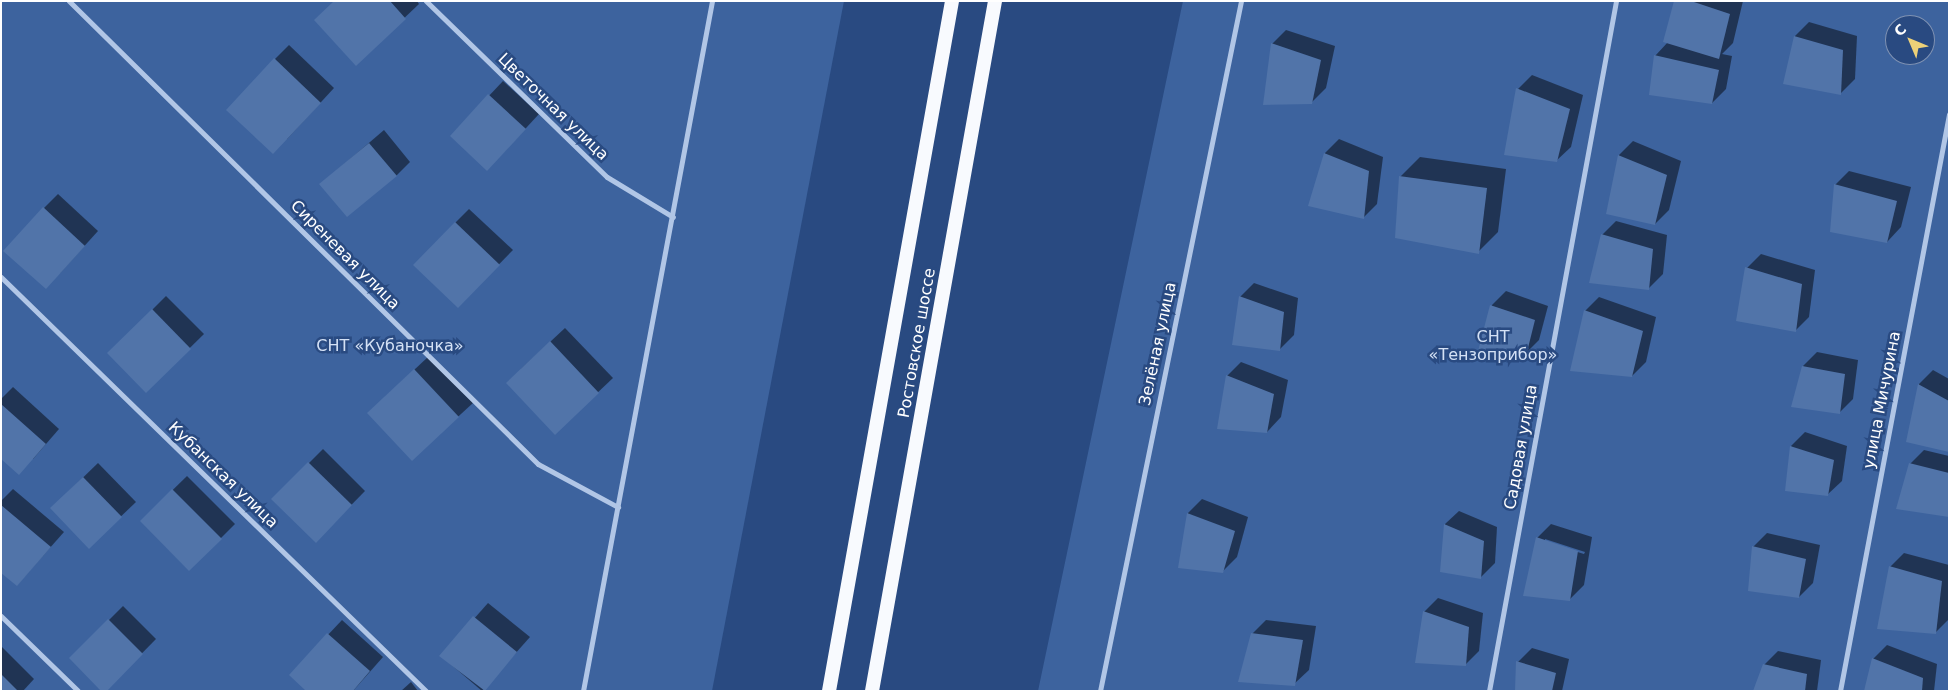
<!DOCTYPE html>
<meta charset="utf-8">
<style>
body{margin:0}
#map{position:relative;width:1950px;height:692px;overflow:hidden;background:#294a81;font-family:"DejaVu Sans",sans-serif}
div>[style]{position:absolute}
.green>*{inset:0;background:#3d639e}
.shadow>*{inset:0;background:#0007}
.building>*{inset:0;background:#5174a9}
.minor>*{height:5px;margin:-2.5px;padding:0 2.5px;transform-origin:2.5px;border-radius:2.5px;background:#b1c6e6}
.trunk>*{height:14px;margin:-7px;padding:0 7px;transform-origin:7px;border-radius:7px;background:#f8fafe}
span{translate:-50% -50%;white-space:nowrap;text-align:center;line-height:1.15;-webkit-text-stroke:5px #294a81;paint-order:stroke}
.street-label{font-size:16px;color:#fff}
.park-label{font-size:16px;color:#d4e1f5}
.frame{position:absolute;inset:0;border:2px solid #fff;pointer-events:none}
.north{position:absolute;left:1885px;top:15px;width:50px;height:50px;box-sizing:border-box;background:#294a81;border:1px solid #7f92b3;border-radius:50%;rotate:315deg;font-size:14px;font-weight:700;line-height:20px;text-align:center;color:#fff}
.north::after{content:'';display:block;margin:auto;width:18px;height:22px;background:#edd178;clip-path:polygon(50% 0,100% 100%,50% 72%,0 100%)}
</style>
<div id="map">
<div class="green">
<div style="clip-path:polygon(1px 1px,844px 1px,712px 691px,1px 691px)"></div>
<div style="clip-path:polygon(evenodd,1183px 1px,1949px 1px,1949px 691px,1038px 691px,1183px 1px,1895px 25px,1925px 25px,1925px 55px,1895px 55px,1895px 25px)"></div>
</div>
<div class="shadow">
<div style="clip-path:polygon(335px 1px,417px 1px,419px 4px,356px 64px)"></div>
<div style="clip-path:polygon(1675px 1px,1743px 1px,1733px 43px,1722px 54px,1732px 56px,1726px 89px,1712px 103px,1655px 56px,1668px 42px)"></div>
<div style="clip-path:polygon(1809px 22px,1857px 36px,1855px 79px,1841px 93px,1784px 83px,1795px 36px)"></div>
<div style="clip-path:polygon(1286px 30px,1335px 46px,1326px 88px,1312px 102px,1272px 44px)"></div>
<div style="clip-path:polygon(289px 45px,334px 88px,287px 139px,275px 59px)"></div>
<div style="clip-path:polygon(1532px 75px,1583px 95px,1571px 147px,1556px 161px,1518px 89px)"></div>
<div style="clip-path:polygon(503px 81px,539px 114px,501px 155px,451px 136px)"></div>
<div style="clip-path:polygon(384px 130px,410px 162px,396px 176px,321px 184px)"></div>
<div style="clip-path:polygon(1339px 139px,1383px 157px,1377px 204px,1363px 218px,1310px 205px,1325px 153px)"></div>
<div style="clip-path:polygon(1633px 141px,1681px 161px,1669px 210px,1655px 224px,1607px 213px,1619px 155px)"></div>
<div style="clip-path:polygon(1420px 157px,1506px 169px,1498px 232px,1478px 252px,1400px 177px)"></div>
<div style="clip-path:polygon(1849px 171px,1911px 187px,1901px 227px,1887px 242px,1835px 185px)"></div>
<div style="clip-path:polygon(58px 194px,98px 231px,60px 273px,44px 208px)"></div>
<div style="clip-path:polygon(469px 209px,513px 250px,472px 292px,455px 223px)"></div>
<div style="clip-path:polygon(1616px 221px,1667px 235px,1663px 274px,1649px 288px,1602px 235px)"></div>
<div style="clip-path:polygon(1761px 254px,1815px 270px,1809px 317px,1795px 331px,1747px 268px)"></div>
<div style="clip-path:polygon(1254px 283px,1298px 298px,1294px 335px,1280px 349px,1240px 297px)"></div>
<div style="clip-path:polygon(1506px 291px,1548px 306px,1539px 340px,1525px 354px,1479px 354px,1492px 305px)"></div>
<div style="clip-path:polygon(166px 296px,204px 334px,146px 391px,109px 353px)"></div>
<div style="clip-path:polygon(1599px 297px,1656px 317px,1646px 362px,1632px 376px,1585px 311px)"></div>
<div style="clip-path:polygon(565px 328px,613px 378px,555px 433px,521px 369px)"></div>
<div style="clip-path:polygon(1817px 352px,1858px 360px,1853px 399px,1839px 413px,1803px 366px)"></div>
<div style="clip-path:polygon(429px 356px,473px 403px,412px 459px,383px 399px)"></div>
<div style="clip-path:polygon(1241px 362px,1288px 380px,1281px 417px,1267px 432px,1227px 376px)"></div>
<div style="clip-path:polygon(1933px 370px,1949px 379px,1949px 451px,1908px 441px,1919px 384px)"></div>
<div style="clip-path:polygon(13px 387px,59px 429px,33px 459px,1px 457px,1px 399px)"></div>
<div style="clip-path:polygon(1805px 432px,1847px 446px,1842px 481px,1827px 495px,1791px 446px)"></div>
<div style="clip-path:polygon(323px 449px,365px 491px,316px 541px,273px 499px)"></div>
<div style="clip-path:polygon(1924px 450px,1949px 456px,1949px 515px,1910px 464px)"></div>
<div style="clip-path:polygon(98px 463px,136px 502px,89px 547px,66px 494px)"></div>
<div style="clip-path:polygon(187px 476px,235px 524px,189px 570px,141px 521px)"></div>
<div style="clip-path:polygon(13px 489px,64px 532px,17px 585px,1px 571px,1px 501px)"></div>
<div style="clip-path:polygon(1202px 499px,1248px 517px,1237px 557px,1223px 571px,1179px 567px,1188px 513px)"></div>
<div style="clip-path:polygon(1459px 511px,1497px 527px,1495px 563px,1481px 577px,1441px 571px,1445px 524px)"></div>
<div style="clip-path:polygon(evenodd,1551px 524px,1592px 537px,1584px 585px,1570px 599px,1537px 538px,1551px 524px,1545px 539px,1585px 552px,1584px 554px,1545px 542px,1545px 539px)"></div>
<div style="clip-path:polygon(1767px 533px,1820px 545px,1813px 583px,1799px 597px,1753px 547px)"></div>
<div style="clip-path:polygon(1904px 553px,1949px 565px,1949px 619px,1935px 633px,1890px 567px)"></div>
<div style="clip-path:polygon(1438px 598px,1483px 613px,1479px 651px,1465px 665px,1424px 612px)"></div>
<div style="clip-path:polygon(488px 603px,530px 637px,482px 691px,441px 656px)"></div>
<div style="clip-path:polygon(123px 606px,156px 639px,105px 691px,71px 658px)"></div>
<div style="clip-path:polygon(342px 620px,383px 657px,353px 691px,290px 675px)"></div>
<div style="clip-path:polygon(1266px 620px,1316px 626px,1309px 670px,1294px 684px,1252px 634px)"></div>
<div style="clip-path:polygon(1887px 645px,1937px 664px,1934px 691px,1866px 691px,1873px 659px)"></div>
<div style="clip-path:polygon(1px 646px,34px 679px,23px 691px,1px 691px)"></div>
<div style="clip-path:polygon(1532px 648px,1569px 659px,1562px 691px,1516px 691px,1518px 662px)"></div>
<div style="clip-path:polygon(1778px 651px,1821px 660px,1817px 691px,1754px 691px,1764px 665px)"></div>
<div style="clip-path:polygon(411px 682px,418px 691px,401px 691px)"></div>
</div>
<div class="building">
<div style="clip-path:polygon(334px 1px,390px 1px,406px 19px,356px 66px,314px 20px)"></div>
<div style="clip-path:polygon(1674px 1px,1691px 1px,1730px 14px,1719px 59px,1663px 42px)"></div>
<div style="clip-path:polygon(1794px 36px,1843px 50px,1841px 95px,1783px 84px)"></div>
<div style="clip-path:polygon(1271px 43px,1321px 60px,1312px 104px,1263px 105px)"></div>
<div style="clip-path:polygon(1654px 55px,1719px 70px,1712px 104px,1649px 95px)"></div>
<div style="clip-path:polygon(274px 58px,321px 103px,273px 154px,226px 110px)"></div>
<div style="clip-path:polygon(1516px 88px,1570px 109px,1557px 162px,1504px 155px)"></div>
<div style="clip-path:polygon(488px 94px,526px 129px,487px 171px,450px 136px)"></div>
<div style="clip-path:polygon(369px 143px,397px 176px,347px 217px,319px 184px)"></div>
<div style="clip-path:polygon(1324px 153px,1369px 171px,1364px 219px,1308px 206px)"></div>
<div style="clip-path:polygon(1618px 155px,1667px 175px,1655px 225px,1606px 214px)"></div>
<div style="clip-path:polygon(1399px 176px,1487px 188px,1479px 254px,1395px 238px)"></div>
<div style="clip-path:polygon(1834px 184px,1897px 201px,1887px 243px,1830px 232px)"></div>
<div style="clip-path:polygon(43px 207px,85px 246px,46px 289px,3px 251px)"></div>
<div style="clip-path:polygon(455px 222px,500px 265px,458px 308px,413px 265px)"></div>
<div style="clip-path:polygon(1601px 234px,1653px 249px,1649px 290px,1589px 283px)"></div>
<div style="clip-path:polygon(1745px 267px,1802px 284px,1796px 332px,1736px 321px)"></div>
<div style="clip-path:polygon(1239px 296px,1284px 312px,1280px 351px,1232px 345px)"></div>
<div style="clip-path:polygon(1490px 305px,1535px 320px,1526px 356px,1477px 355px)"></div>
<div style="clip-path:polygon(152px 309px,191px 349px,146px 393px,107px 353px)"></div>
<div style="clip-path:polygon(1584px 310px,1643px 331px,1632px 377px,1570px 371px)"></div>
<div style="clip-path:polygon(550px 341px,599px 393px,555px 435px,506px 383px)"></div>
<div style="clip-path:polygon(1802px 366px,1845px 374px,1840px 414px,1791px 407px)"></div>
<div style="clip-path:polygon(414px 369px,459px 417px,412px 461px,367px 413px)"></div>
<div style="clip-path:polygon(1226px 375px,1274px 394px,1267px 433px,1217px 429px)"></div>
<div style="clip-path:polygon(1918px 384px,1949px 401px,1949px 452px,1906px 442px)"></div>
<div style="clip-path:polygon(1px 404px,46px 444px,19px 475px,1px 459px)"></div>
<div style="clip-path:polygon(1790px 446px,1834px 460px,1828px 496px,1785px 491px)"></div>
<div style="clip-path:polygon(308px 462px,352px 505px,316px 543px,271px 499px)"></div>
<div style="clip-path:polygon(1909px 463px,1949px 473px,1949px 517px,1896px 509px)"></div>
<div style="clip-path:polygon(83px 477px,122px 517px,89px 549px,50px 508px)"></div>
<div style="clip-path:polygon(172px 489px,222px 539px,189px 571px,140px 521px)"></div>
<div style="clip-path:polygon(1px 505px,51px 547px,17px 586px,1px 573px)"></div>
<div style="clip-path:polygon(1187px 513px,1235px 531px,1223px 573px,1178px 568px)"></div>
<div style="clip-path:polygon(1444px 524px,1484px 541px,1481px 579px,1440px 572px)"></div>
<div style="clip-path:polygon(1536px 537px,1578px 551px,1570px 601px,1523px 596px)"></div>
<div style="clip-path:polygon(1752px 546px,1806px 559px,1799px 598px,1748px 591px)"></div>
<div style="clip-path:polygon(1889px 566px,1942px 581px,1936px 634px,1877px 629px)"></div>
<div style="clip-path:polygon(1423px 611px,1469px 627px,1466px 666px,1415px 663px)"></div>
<div style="clip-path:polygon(473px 616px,517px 652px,485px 691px,439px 656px)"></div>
<div style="clip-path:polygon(108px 619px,143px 654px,107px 691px,101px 691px,69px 658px)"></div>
<div style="clip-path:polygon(327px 633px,370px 671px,353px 691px,306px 691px,289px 675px)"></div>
<div style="clip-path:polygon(1251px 633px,1303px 640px,1295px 686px,1238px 682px)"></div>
<div style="clip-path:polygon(1872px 658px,1923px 678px,1922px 691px,1864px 691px)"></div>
<div style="clip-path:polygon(1516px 661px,1556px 673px,1552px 691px,1515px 691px)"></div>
<div style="clip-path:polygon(1763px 664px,1807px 674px,1805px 691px,1753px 691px)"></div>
<div style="clip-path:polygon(1px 674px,18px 691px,1px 691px)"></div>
</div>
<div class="minor">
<div style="left:69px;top:1px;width:659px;rotate:44.63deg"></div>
<div style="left:538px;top:464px;width:91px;rotate:28.3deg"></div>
<div style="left:426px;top:1px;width:252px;rotate:44.2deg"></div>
<div style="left:607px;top:177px;width:77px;rotate:31.2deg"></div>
<div style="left:1px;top:277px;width:593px;rotate:44.25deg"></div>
<div style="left:1px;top:616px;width:107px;rotate:44.2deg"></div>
<div style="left:583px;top:691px;width:702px;rotate:-79.41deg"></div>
<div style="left:1100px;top:691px;width:704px;rotate:-78.45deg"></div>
<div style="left:1489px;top:691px;width:702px;rotate:-79.57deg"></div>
<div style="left:1840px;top:691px;width:587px;rotate:-79.3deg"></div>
</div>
<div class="trunk">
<div style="left:829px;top:691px;width:701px;rotate:-79.89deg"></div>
<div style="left:872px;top:691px;width:701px;rotate:-79.89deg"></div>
</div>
<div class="street-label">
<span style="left:553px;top:107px;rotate:44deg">Цветочная улица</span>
<span style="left:345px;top:255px;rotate:45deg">Сиреневая улица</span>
<span style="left:917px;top:343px;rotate:-80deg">Ростовское шоссе</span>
<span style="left:1158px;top:344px;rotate:-78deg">Зелёная улица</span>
<span style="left:1882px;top:400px;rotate:-79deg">улица Мичурина</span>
<span style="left:1521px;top:447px;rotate:-80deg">Садовая улица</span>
<span style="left:223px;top:475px;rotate:44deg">Кубанская улица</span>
</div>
<div class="park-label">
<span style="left:1493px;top:346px">СНТ<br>«Тензоприбор»</span>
<span style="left:390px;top:346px">СНТ «Кубаночка»</span>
</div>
<div class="frame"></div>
<div class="north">С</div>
</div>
